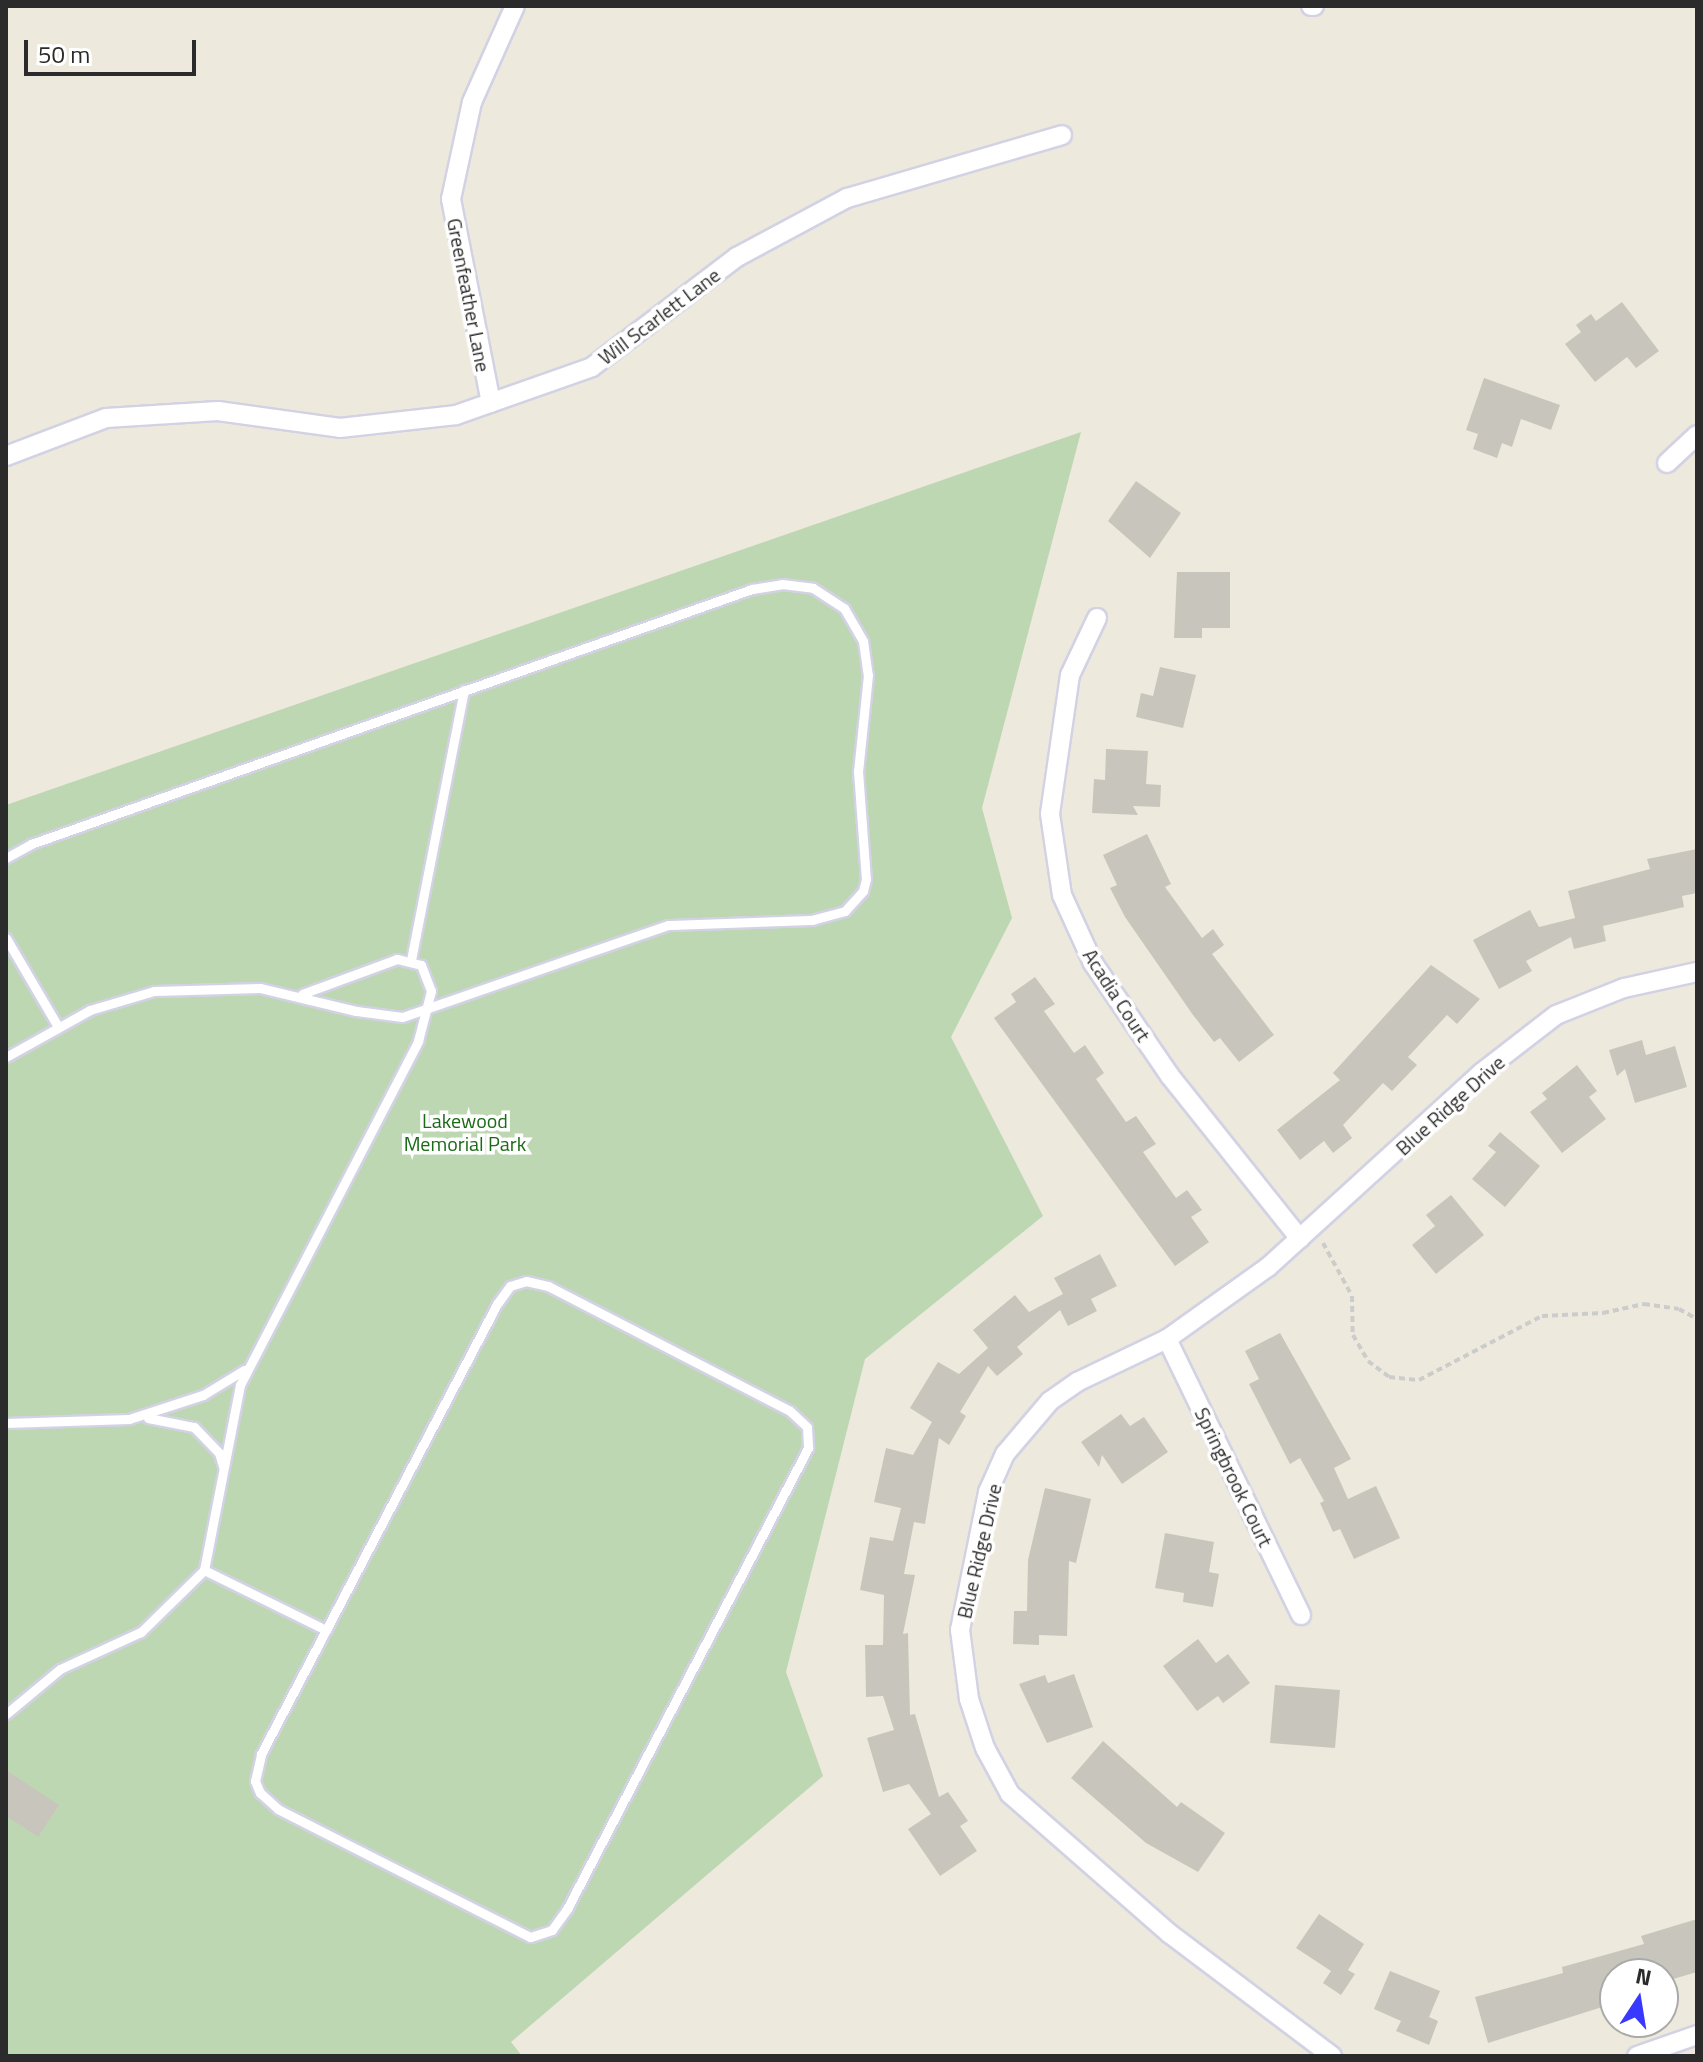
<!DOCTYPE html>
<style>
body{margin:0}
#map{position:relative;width:1703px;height:2062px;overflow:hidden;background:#ede9dc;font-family:"Titillium Web",sans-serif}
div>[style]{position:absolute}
.cemetery>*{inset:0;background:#bed7b3}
.building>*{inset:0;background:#c8c6bc}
.path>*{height:4px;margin-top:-2px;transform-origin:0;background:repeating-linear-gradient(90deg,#ccc 0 6px,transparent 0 10px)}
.roads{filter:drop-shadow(2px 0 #d2d2e4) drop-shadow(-2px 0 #d2d2e4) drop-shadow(0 2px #d2d2e4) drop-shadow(0 -2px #d2d2e4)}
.lane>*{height:9px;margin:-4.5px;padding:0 4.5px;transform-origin:4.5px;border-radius:4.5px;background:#fff}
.street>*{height:18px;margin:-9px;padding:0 9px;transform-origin:9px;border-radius:9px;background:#fff}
span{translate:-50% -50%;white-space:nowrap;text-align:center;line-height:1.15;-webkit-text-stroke:7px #fff;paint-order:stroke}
.street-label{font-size:20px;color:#2b2b2b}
.park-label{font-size:20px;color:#1a6a18}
.frame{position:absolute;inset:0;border:8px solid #2b2b2b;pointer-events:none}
.north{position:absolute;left:1599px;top:1958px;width:80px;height:80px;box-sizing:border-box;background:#fff;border:2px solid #aaa;border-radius:50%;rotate:12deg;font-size:22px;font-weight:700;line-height:32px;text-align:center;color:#2b2b2b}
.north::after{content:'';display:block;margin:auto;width:28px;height:36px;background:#3838ff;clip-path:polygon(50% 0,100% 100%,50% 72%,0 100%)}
.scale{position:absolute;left:24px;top:40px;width:172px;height:36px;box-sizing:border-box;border:4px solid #2b2b2b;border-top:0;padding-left:10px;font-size:24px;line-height:28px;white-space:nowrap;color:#2b2b2b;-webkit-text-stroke:6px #fff;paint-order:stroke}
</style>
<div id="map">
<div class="cemetery">
<div style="clip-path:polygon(1081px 432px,982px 808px,1012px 918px,951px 1037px,1043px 1216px,865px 1359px,786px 1672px,823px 1776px,511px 2042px,522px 2056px,6px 2056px,6px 805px)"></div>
</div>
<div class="building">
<div style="clip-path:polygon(1622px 302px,1659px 351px,1636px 368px,1627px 357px,1595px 382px,1565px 344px,1581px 332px,1576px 325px,1591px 314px,1596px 321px)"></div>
<div style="clip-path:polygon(1484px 378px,1560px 405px,1551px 430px,1521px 419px,1512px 447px,1502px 443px,1497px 458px,1473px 449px,1478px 434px,1466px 430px)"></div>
<div style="clip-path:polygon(1136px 481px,1181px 513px,1150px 558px,1108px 521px)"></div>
<div style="clip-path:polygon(1177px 572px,1230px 572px,1230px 628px,1202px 628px,1202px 638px,1174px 638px)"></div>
<div style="clip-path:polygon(1160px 667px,1196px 675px,1183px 728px,1136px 717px,1141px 693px,1153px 696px)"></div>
<div style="clip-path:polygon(1106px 749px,1148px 751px,1146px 784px,1161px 785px,1160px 807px,1133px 806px,1138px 815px,1092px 813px,1094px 779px,1105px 780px)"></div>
<div style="clip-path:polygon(1147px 834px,1171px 884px,1165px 887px,1202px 938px,1213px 929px,1224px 945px,1212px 954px,1274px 1035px,1239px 1062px,1220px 1038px,1214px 1042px,1193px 1015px,1125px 917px,1110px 888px,1117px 885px,1103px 855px)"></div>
<div style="clip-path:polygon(1697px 849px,1697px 893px,1682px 896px,1684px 907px,1603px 926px,1606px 941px,1574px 949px,1571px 937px,1526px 961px,1532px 971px,1499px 989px,1473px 940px,1530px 910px,1539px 927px,1575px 918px,1568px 891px,1650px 869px,1647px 859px)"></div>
<div style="clip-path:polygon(1431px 965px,1480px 999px,1457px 1024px,1447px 1015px,1408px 1057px,1417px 1065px,1392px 1091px,1383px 1083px,1343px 1125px,1352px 1138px,1333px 1153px,1324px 1141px,1300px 1160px,1277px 1130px,1340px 1080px,1333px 1073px)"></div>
<div style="clip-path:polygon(1035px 977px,1055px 1004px,1044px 1011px,1074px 1053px,1085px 1045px,1104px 1073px,1096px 1079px,1126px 1122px,1136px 1116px,1156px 1144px,1143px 1152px,1176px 1198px,1187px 1190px,1202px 1210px,1191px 1217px,1209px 1242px,1175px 1266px,994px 1018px,1016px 1002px,1011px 994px)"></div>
<div style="clip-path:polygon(1642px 1040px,1646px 1055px,1675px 1046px,1687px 1087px,1635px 1103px,1625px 1069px,1617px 1076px,1609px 1050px)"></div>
<div style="clip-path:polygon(1577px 1065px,1597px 1091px,1589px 1097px,1606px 1119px,1562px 1153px,1530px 1112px,1547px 1099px,1542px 1093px)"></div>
<div style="clip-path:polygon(1500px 1132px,1540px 1166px,1505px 1207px,1472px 1179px,1496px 1152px,1488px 1146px)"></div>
<div style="clip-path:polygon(1451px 1195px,1484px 1235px,1436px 1274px,1412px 1245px,1435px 1226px,1426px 1215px)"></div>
<div style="clip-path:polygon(1100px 1254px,1117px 1286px,1091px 1299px,1097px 1311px,1068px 1326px,1060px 1310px,1017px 1347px,1023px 1354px,997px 1376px,988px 1366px,960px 1412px,966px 1416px,949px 1445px,939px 1438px,925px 1524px,914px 1522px,904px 1574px,915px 1575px,903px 1634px,908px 1633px,910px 1715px,915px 1714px,939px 1797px,948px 1792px,968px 1821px,960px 1826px,977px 1851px,940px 1876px,908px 1829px,931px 1814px,909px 1784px,883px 1792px,867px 1738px,894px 1730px,883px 1696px,866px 1697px,865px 1645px,883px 1645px,884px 1595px,860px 1590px,870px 1537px,893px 1541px,901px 1508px,874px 1502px,886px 1448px,913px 1455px,932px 1422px,910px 1408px,938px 1362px,959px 1374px,988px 1348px,973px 1330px,1015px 1295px,1029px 1312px,1063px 1294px,1054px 1278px)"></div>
<div style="clip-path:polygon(1280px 1333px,1351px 1459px,1334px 1468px,1348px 1499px,1376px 1486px,1400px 1538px,1354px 1559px,1340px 1529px,1333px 1532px,1320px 1503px,1324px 1501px,1300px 1458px,1290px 1464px,1249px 1384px,1259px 1379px,1245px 1351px)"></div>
<div style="clip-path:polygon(1121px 1414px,1130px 1426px,1144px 1417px,1168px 1452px,1122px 1484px,1102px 1455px,1099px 1467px,1081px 1442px)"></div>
<div style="clip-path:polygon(1045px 1488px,1091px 1499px,1076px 1563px,1069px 1561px,1067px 1636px,1039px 1635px,1039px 1645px,1013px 1644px,1014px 1611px,1027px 1611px,1028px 1560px)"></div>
<div style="clip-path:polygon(1165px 1533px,1214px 1542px,1209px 1572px,1219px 1574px,1213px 1607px,1183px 1602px,1184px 1593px,1155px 1588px)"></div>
<div style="clip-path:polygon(1198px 1639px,1216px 1663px,1228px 1654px,1250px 1683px,1223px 1703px,1218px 1696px,1197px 1711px,1163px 1666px)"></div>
<div style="clip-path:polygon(1074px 1674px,1093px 1727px,1047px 1743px,1019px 1684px,1045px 1675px,1048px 1683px)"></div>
<div style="clip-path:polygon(1275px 1685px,1340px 1690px,1335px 1748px,1270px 1743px)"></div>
<div style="clip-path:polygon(1103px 1741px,1177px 1807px,1181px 1802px,1225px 1833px,1198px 1872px,1146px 1843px,1071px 1778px)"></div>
<div style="clip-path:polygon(6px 1770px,59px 1805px,38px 1837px,6px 1816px)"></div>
<div style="clip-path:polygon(1319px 1914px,1364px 1944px,1348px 1970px,1355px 1974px,1341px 1995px,1323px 1983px,1331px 1971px,1296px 1948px)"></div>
<div style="clip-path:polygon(1697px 1919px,1697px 1972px,1663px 1982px,1663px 1974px,1615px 1974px,1615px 2003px,1488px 2043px,1475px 1997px,1563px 1973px,1562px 1967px,1644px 1944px,1641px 1936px)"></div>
<div style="clip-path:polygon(1390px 1971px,1440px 1991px,1429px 2017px,1438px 2021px,1429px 2045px,1396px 2031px,1401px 2021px,1374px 2009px)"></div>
</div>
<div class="path">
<div style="left:1323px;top:1243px;width:60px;rotate:61.3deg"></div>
<div style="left:1352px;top:1296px;width:39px;rotate:89deg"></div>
<div style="left:1353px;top:1335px;width:30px;rotate:60deg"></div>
<div style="left:1368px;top:1361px;width:26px;rotate:37deg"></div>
<div style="left:1389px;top:1377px;width:30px;rotate:6deg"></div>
<div style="left:1419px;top:1380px;width:139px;rotate:-27.5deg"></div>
<div style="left:1542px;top:1316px;width:61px;rotate:-2.8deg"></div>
<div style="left:1603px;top:1313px;width:42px;rotate:-12.4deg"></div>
<div style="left:1644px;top:1304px;width:35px;rotate:8deg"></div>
<div style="left:1679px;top:1309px;width:21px;rotate:29deg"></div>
</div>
<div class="roads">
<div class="lane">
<div style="left:6px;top:858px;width:29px;rotate:-29deg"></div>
<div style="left:31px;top:844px;width:765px;rotate:-19.48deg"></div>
<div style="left:752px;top:589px;width:30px;rotate:-9deg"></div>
<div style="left:782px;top:584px;width:31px;rotate:7deg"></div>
<div style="left:813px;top:588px;width:37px;rotate:33deg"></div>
<div style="left:844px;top:608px;width:38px;rotate:60deg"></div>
<div style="left:863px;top:641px;width:34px;rotate:82deg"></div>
<div style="left:868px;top:675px;width:97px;rotate:95.9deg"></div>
<div style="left:858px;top:771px;width:108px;rotate:85.8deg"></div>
<div style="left:866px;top:879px;width:12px;rotate:104deg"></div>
<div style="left:863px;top:891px;width:27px;rotate:132deg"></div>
<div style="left:845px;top:911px;width:34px;rotate:165deg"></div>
<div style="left:812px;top:920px;width:144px;rotate:178deg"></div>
<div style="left:668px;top:925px;width:281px;rotate:160.9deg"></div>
<div style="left:402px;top:1017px;width:46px;rotate:-172.6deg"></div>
<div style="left:356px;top:1011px;width:99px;rotate:-166.5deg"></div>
<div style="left:260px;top:988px;width:106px;rotate:178.4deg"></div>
<div style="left:154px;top:991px;width:67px;rotate:163.5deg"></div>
<div style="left:90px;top:1010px;width:96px;rotate:150.8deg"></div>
<div style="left:6px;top:938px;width:101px;rotate:59.6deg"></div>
<div style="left:411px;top:960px;width:275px;rotate:-78.9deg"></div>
<div style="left:526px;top:1281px;width:23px;rotate:13deg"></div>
<div style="left:548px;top:1286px;width:272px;rotate:27.3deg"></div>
<div style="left:790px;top:1411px;width:23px;rotate:43deg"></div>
<div style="left:807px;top:1427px;width:21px;rotate:87deg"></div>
<div style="left:808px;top:1448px;width:520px;rotate:117.6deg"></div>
<div style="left:567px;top:1909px;width:26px;rotate:126deg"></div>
<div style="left:552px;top:1930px;width:23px;rotate:162deg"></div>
<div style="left:530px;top:1937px;width:283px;rotate:-153.1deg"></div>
<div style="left:278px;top:1809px;width:24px;rotate:-138deg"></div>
<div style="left:260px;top:1793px;width:13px;rotate:-113deg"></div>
<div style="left:255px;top:1781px;width:28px;rotate:-77deg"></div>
<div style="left:261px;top:1754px;width:508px;rotate:-62.33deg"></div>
<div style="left:497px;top:1304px;width:22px;rotate:-54deg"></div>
<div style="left:510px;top:1286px;width:17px;rotate:-17deg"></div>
<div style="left:148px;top:1418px;width:47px;rotate:11.1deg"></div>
<div style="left:194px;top:1427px;width:36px;rotate:46deg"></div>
<div style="left:219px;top:1453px;width:14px;rotate:73deg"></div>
<div style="left:6px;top:1423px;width:123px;rotate:-1.9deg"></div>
<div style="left:129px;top:1419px;width:78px;rotate:-18deg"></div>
<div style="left:203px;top:1395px;width:48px;rotate:-31.4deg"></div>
<div style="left:204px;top:1570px;width:136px;rotate:26.2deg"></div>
<div style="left:6px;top:1714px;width:70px;rotate:-39.8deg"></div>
<div style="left:60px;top:1669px;width:89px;rotate:-24.6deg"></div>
<div style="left:141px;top:1632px;width:88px;rotate:-44.5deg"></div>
<div style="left:204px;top:1570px;width:188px;rotate:-79deg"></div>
<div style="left:240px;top:1385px;width:387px;rotate:-62.6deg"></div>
<div style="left:418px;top:1041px;width:52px;rotate:-75.4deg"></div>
<div style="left:431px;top:991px;width:28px;rotate:-111deg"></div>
<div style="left:421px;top:965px;width:25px;rotate:-166deg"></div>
<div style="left:397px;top:959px;width:101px;rotate:159.8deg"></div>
</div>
<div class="street">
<div style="left:1311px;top:6px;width:3px"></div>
<div style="left:491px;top:403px;width:208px;rotate:-101.1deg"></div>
<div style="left:451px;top:199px;width:99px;rotate:-77.8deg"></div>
<div style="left:472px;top:102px;width:105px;rotate:-65.9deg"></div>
<div style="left:6px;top:456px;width:107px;rotate:-20.8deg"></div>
<div style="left:106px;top:418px;width:112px;rotate:-3.6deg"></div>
<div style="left:218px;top:411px;width:123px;rotate:7.9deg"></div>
<div style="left:340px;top:428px;width:117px;rotate:-6.4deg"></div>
<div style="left:456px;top:415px;width:144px;rotate:-19.4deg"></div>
<div style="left:592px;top:367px;width:182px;rotate:-37.2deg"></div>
<div style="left:737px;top:257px;width:125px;rotate:-28.2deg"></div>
<div style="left:847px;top:198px;width:224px;rotate:-16.3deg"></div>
<div style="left:1667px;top:463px;width:41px;rotate:-43deg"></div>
<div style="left:1097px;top:618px;width:63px;rotate:115.3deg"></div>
<div style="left:1070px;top:675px;width:140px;rotate:98.2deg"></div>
<div style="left:1050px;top:814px;width:82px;rotate:81.6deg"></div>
<div style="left:1062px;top:895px;width:75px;rotate:65.5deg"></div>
<div style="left:1093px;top:963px;width:137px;rotate:55.7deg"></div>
<div style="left:1170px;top:1076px;width:208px;rotate:51.4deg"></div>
<div style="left:1167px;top:1339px;width:307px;rotate:64.1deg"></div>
<div style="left:1332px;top:2056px;width:203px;rotate:-143deg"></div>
<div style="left:1170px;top:1934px;width:213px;rotate:-138.8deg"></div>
<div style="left:1010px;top:1794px;width:52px;rotate:-118.5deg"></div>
<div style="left:985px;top:1748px;width:52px;rotate:-108.1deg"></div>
<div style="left:969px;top:1699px;width:70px;rotate:-97.4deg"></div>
<div style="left:960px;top:1630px;width:141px;rotate:-78.5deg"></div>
<div style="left:988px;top:1492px;width:42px;rotate:-65.9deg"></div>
<div style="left:1005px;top:1454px;width:70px;rotate:-49.7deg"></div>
<div style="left:1050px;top:1401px;width:33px;rotate:-35deg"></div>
<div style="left:1077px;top:1382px;width:100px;rotate:-25.5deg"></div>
<div style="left:1167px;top:1339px;width:124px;rotate:-35.5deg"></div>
<div style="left:1268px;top:1267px;width:288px;rotate:-42.3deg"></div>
<div style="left:1481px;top:1073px;width:95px;rotate:-37.7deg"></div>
<div style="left:1556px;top:1015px;width:73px;rotate:-21.7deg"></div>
<div style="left:1624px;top:988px;width:75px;rotate:-12.4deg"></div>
<div style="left:1637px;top:2056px;width:64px;rotate:-19.3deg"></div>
</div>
</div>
<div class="street-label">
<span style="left:469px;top:295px;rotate:79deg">Greenfeather Lane</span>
<span style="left:659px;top:316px;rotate:-37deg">Will Scarlett Lane</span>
<span style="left:1117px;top:995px;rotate:57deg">Acadia Court</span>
<span style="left:1450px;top:1105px;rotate:-42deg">Blue Ridge Drive</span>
<span style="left:1234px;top:1477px;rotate:64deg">Springbrook Court</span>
<span style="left:979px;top:1551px;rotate:-77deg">Blue Ridge Drive</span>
</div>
<div class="park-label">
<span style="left:465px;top:1132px">Lakewood<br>Memorial Park</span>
</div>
<div class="frame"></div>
<div class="north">N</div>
<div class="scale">50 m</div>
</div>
